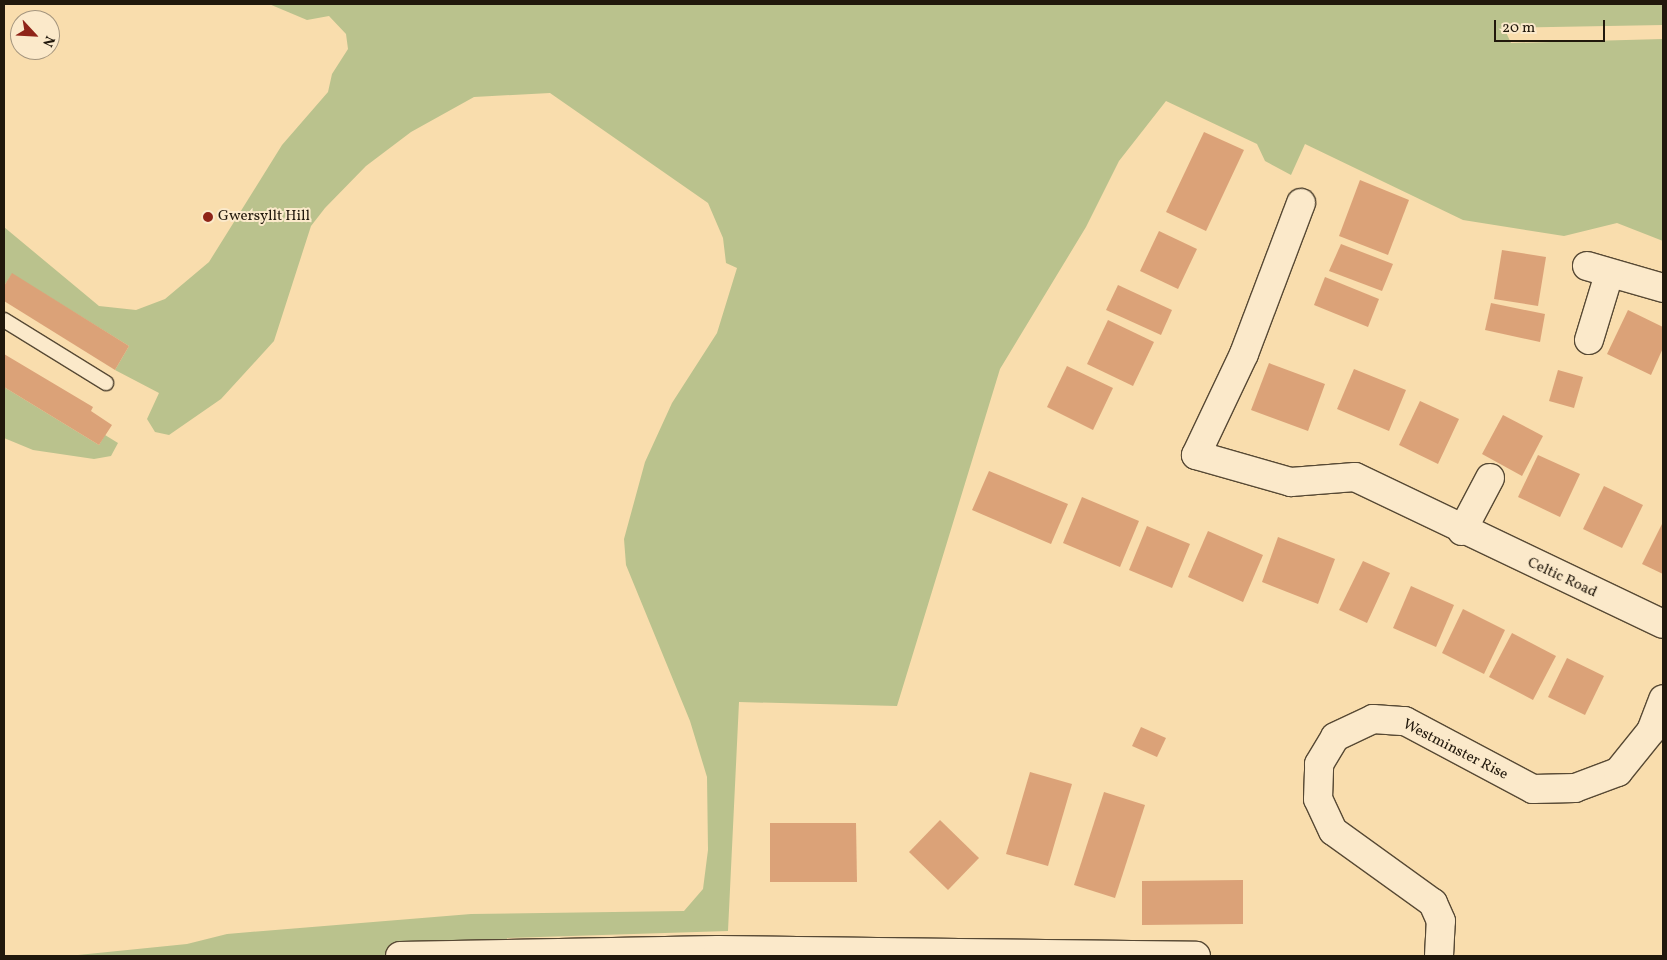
<!DOCTYPE html>
<style>
body{margin:0}
#map{position:relative;width:1667px;height:960px;overflow:hidden;background:#f9ddad;font-family:Vollkorn,serif}
div>[style]{position:absolute}
.green>*{inset:0;background:#bac28d}
.building>*{inset:0;background:#dba278}
.roads{filter:drop-shadow(1px 0 #574934) drop-shadow(-1px 0 #574934) drop-shadow(0 1px #574934) drop-shadow(0 -1px #574934)}
.service>*{height:14px;margin:-7px;padding:0 7px;transform-origin:7px;border-radius:7px;background:#fbe9ca}
.minor>*{height:28px;margin:-14px;padding:0 14px;transform-origin:14px;border-radius:14px;background:#fbe9ca}
.tertiary>*{height:28px;margin:-14px;padding:0 14px;transform-origin:14px;border-radius:14px;background:#fbe9ca}
.dots>*{width:14px;height:14px;translate:-50% -50%;box-sizing:border-box;border:2px solid #fbe9ca;border-radius:50%}
span{translate:-50% -50%;white-space:nowrap;text-align:center;line-height:1.15;-webkit-text-stroke:4px #fbe9ca;paint-order:stroke}
.poi-label{font-size:15px;color:#21180c}
.left{translate:0 -50%;text-align:left}
.street-label{font-size:15px;color:#21180c}
.frame{position:absolute;inset:0;border:5px solid #21180c;pointer-events:none}
.north{position:absolute;left:10px;top:10px;width:50px;height:50px;box-sizing:border-box;background:#fbe9ca;border:1px solid #a4957e;border-radius:50%;rotate:115deg;font-size:14px;font-weight:700;line-height:20px;text-align:center;color:#21180c}
.north::after{content:'';display:block;margin:auto;width:18px;height:22px;background:#8f2418;clip-path:polygon(50% 0,100% 100%,50% 72%,0 100%)}
.scale{position:absolute;left:1494px;top:20px;width:111px;height:22px;box-sizing:border-box;border:2px solid #21180c;border-top:0;padding-left:6px;font-size:15px;line-height:18px;white-space:nowrap;color:#21180c;-webkit-text-stroke:4px #fbe9ca;paint-order:stroke}
</style>
<div id="map">
<div class="green">
<div style="clip-path:polygon(221px 4px,1663px 4px,1663px 25px,1504px 28px,1511px 43px,1663px 39px,1663px 241px,1617px 223px,1564px 236px,1463px 220px,1305px 144px,1291px 175px,1265px 161px,1257px 144px,1166px 101px,1119px 161px,1086px 227px,1000px 369px,897px 706px,739px 702px,728px 931px,507px 938px,503px 956px,68px 956px,187px 944px,227px 934px,471px 914px,684px 911px,703px 889px,708px 850px,707px 777px,690px 721px,626px 565px,624px 539px,645px 462px,672px 403px,717px 333px,737px 268px,726px 263px,723px 238px,708px 203px,550px 93px,474px 97px,411px 132px,366px 166px,325px 208px,311px 226px,274px 341px,221px 399px,169px 435px,155px 432px,147px 419px,159px 393px,115px 370px,129px 346px,12px 274px,4px 286px,4px 227px,99px 306px,136px 310px,165px 299px,209px 262px,282px 145px,328px 92px,332px 74px,348px 49px,346px 34px,329px 16px,307px 20px,269px 4px)"></div>
<div style="clip-path:polygon(4px 387px,99px 445px,105px 435px,118px 443px,111px 456px,94px 459px,33px 450px,4px 438px)"></div>
</div>
<div class="building">
<div style="clip-path:polygon(1204px 132px,1244px 150px,1206px 231px,1166px 212px)"></div>
<div style="clip-path:polygon(1360px 180px,1409px 200px,1388px 255px,1339px 236px)"></div>
<div style="clip-path:polygon(1159px 231px,1197px 249px,1178px 289px,1140px 271px)"></div>
<div style="clip-path:polygon(1341px 244px,1393px 264px,1382px 291px,1329px 271px)"></div>
<div style="clip-path:polygon(1502px 250px,1546px 257px,1538px 306px,1494px 299px)"></div>
<div style="clip-path:polygon(12px 273px,129px 346px,115px 370px,4px 301px,4px 286px)"></div>
<div style="clip-path:polygon(1325px 277px,1379px 299px,1368px 327px,1314px 305px)"></div>
<div style="clip-path:polygon(1118px 285px,1172px 310px,1161px 335px,1106px 310px)"></div>
<div style="clip-path:polygon(1491px 303px,1545px 314px,1540px 342px,1485px 330px)"></div>
<div style="clip-path:polygon(1628px 310px,1663px 327px,1663px 348px,1651px 375px,1607px 354px)"></div>
<div style="clip-path:polygon(1108px 320px,1154px 342px,1133px 386px,1087px 364px)"></div>
<div style="clip-path:polygon(4px 354px,93px 407px,91px 411px,112px 425px,99px 445px,4px 387px)"></div>
<div style="clip-path:polygon(1269px 363px,1325px 384px,1308px 431px,1251px 410px)"></div>
<div style="clip-path:polygon(1067px 366px,1113px 388px,1093px 430px,1047px 407px)"></div>
<div style="clip-path:polygon(1354px 369px,1406px 390px,1389px 431px,1337px 409px)"></div>
<div style="clip-path:polygon(1558px 370px,1583px 377px,1574px 408px,1549px 401px)"></div>
<div style="clip-path:polygon(1420px 401px,1459px 419px,1438px 464px,1399px 445px)"></div>
<div style="clip-path:polygon(1503px 415px,1543px 436px,1522px 476px,1482px 454px)"></div>
<div style="clip-path:polygon(1538px 455px,1580px 474px,1560px 517px,1518px 497px)"></div>
<div style="clip-path:polygon(989px 471px,1068px 504px,1051px 544px,972px 510px)"></div>
<div style="clip-path:polygon(1604px 486px,1643px 505px,1622px 548px,1583px 529px)"></div>
<div style="clip-path:polygon(1082px 497px,1139px 521px,1120px 567px,1063px 543px)"></div>
<div style="clip-path:polygon(1663px 522px,1663px 574px,1642px 564px)"></div>
<div style="clip-path:polygon(1147px 526px,1190px 544px,1172px 588px,1129px 570px)"></div>
<div style="clip-path:polygon(1208px 531px,1263px 555px,1243px 602px,1188px 577px)"></div>
<div style="clip-path:polygon(1278px 537px,1335px 559px,1318px 604px,1262px 582px)"></div>
<div style="clip-path:polygon(1363px 561px,1390px 573px,1367px 623px,1339px 610px)"></div>
<div style="clip-path:polygon(1411px 586px,1454px 605px,1436px 647px,1393px 628px)"></div>
<div style="clip-path:polygon(1463px 609px,1505px 630px,1484px 674px,1442px 653px)"></div>
<div style="clip-path:polygon(1512px 633px,1556px 656px,1533px 700px,1489px 677px)"></div>
<div style="clip-path:polygon(1567px 658px,1604px 676px,1585px 715px,1548px 697px)"></div>
<div style="clip-path:polygon(1141px 727px,1166px 738px,1157px 757px,1132px 746px)"></div>
<div style="clip-path:polygon(1030px 772px,1072px 784px,1048px 866px,1006px 854px)"></div>
<div style="clip-path:polygon(1104px 792px,1145px 805px,1115px 898px,1074px 885px)"></div>
<div style="clip-path:polygon(940px 820px,979px 858px,948px 890px,909px 852px)"></div>
<div style="clip-path:polygon(770px 823px,856px 823px,857px 882px,770px 882px)"></div>
<div style="clip-path:polygon(1243px 880px,1243px 924px,1142px 925px,1142px 881px)"></div>
</div>
<div class="roads">
<div class="service">
<div style="left:4px;top:320px;width:120px;rotate:31.7deg"></div>
</div>
<div class="minor">
<div style="left:1301px;top:203px;width:161px;rotate:110.7deg"></div>
<div style="left:1244px;top:354px;width:112px;rotate:115.4deg"></div>
<div style="left:1196px;top:455px;width:99px;rotate:15.9deg"></div>
<div style="left:1291px;top:482px;width:64px;rotate:-4.5deg"></div>
<div style="left:1355px;top:477px;width:341px;rotate:25.5deg"></div>
<div style="left:1587px;top:266px;width:79px;rotate:16.1deg"></div>
<div style="left:1589px;top:340px;width:69px;rotate:-73.1deg"></div>
<div style="left:1462px;top:531px;width:60px;rotate:-62.2deg"></div>
<div style="left:1439px;top:956px;width:35px;rotate:-87deg"></div>
<div style="left:1441px;top:921px;width:20px;rotate:-114deg"></div>
<div style="left:1433px;top:903px;width:123px;rotate:-144.2deg"></div>
<div style="left:1333px;top:831px;width:35px;rotate:-115deg"></div>
<div style="left:1318px;top:799px;width:35px;rotate:-88deg"></div>
<div style="left:1319px;top:764px;width:31px;rotate:-59deg"></div>
<div style="left:1335px;top:737px;width:42px;rotate:-25.3deg"></div>
<div style="left:1373px;top:719px;width:32px;rotate:4deg"></div>
<div style="left:1405px;top:721px;width:145px;rotate:28deg"></div>
<div style="left:1533px;top:789px;width:42px;rotate:-1.4deg"></div>
<div style="left:1575px;top:788px;width:46px;rotate:-20.4deg"></div>
<div style="left:1618px;top:772px;width:53px;rotate:-51.2deg"></div>
<div style="left:1651px;top:731px;width:34px;rotate:-69deg"></div>
</div>
<div class="tertiary">
<div style="left:400px;top:956px;width:318px;rotate:-1.1deg"></div>
<div style="left:718px;top:950px;width:478px;rotate:0.7deg"></div>
</div>
</div>
<div class="dots">
<div style="left:208px;top:217px;background:#8f2418"></div>
</div>
<div class="poi-label">
<span class="left" style="left:218px;top:217px">Gwersyllt Hill</span>
</div>
<div class="street-label">
<span style="left:1562px;top:578px;rotate:25deg">Celtic Road</span>
<span style="left:1455px;top:750px;rotate:27deg">Westminster Rise</span>
</div>
<div class="frame"></div>
<div class="north">N</div>
<div class="scale">20 m</div>
</div>
